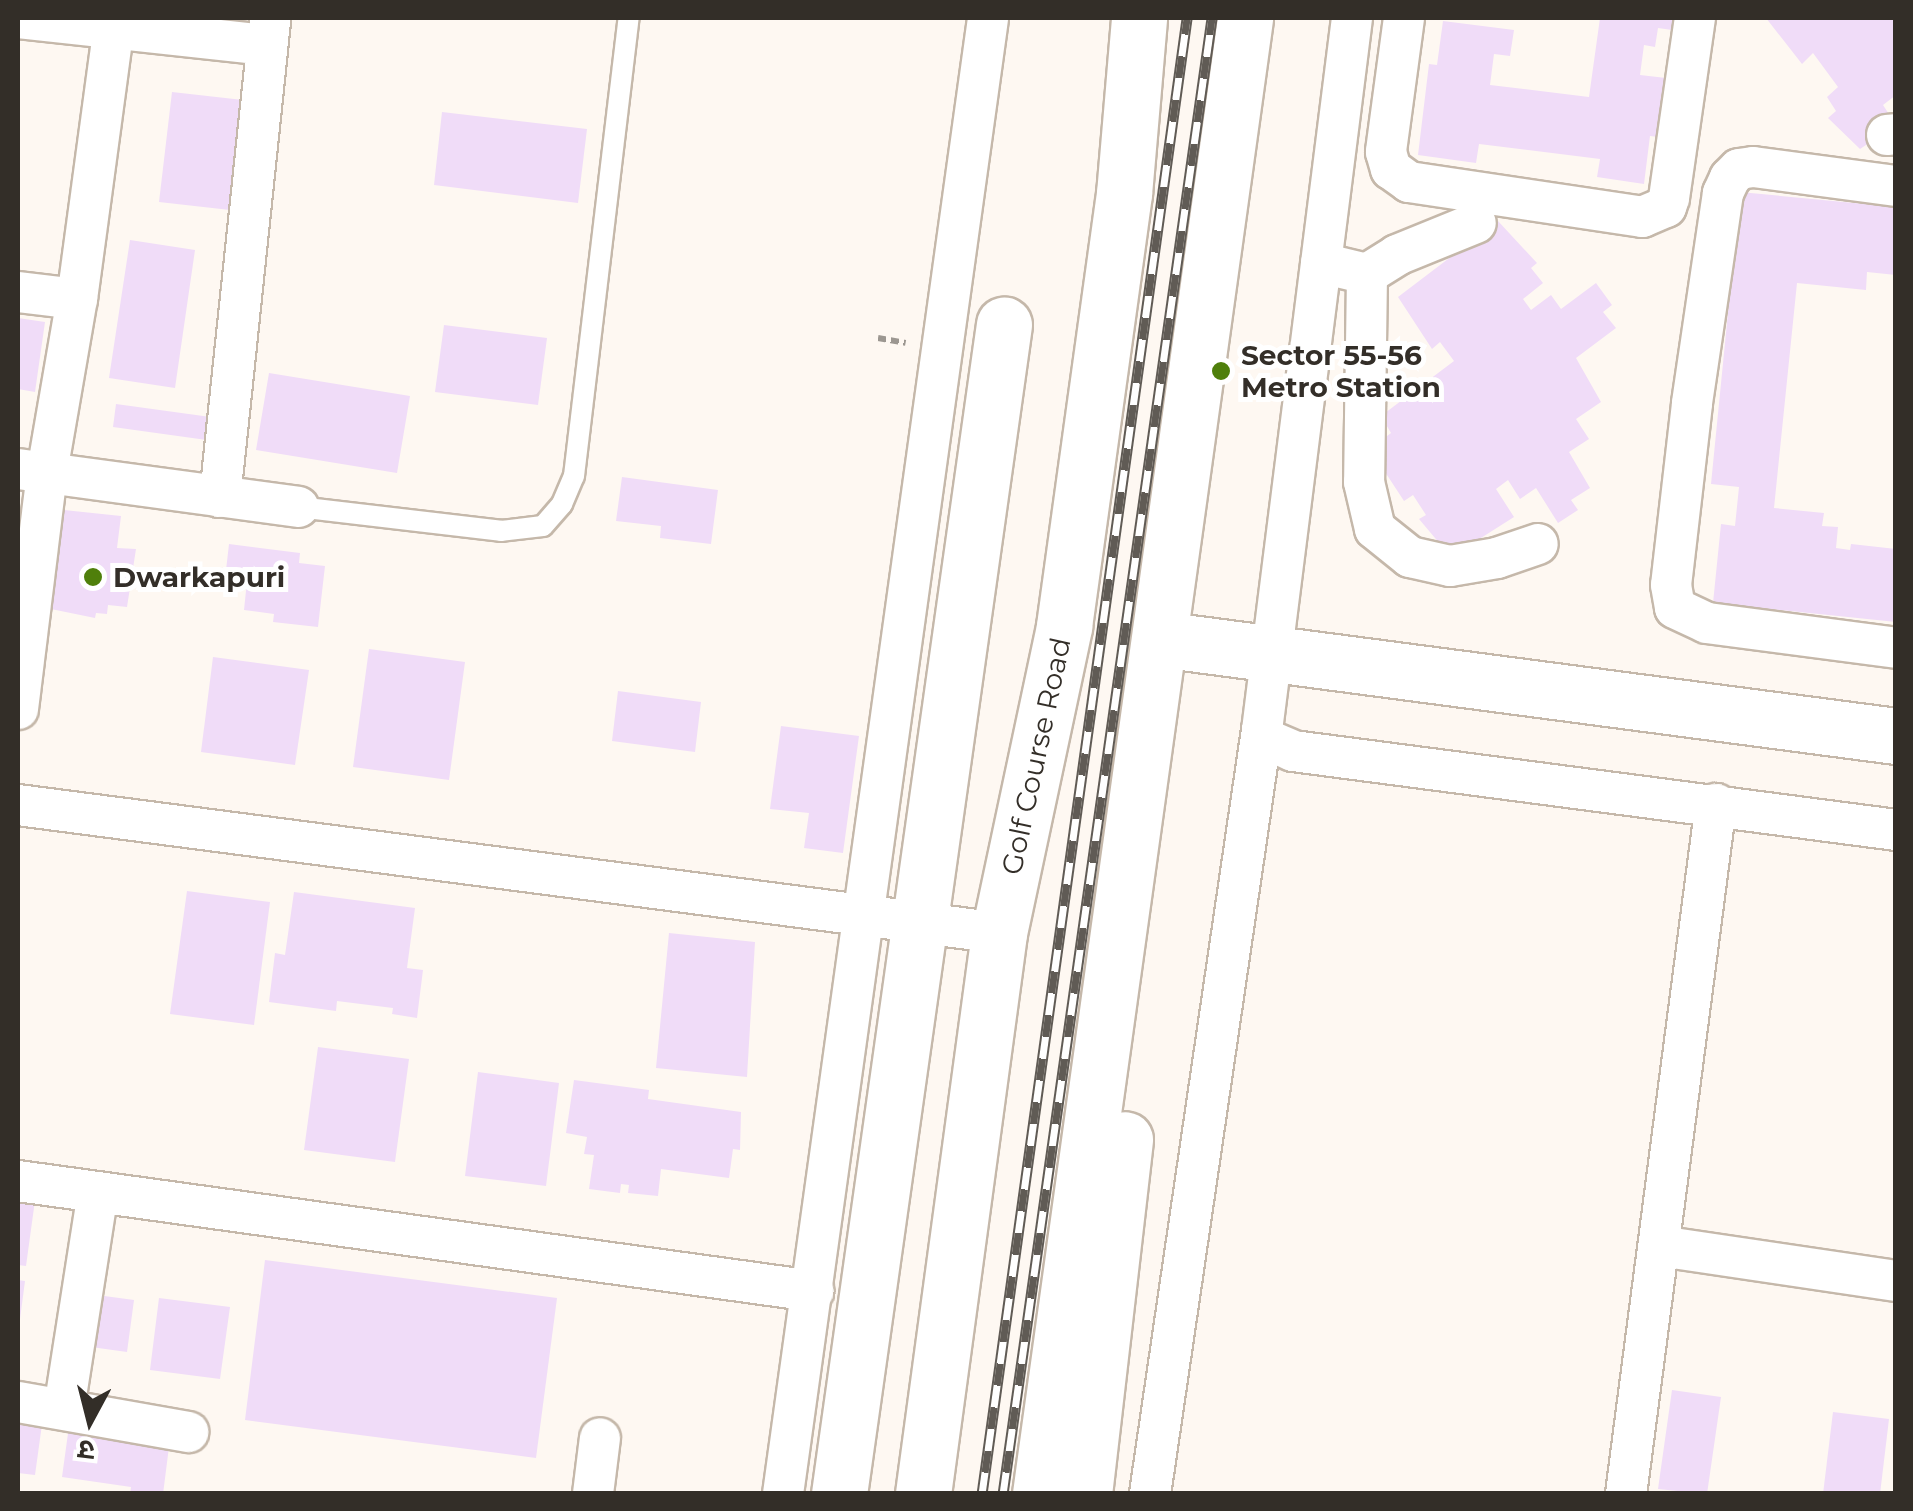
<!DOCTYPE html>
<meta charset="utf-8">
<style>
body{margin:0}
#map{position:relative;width:1913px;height:1511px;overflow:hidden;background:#fef8f2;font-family:Montserrat,"Noto Sans Devanagari",sans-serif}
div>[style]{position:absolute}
.building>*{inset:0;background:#f0dcf8}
.path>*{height:6px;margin-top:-3px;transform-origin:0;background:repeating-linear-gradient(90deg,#9c9791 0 8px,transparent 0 13px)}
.roads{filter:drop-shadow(2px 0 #c5b8aa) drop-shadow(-2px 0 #c5b8aa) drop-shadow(0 2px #c5b8aa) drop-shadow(0 -2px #c5b8aa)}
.lane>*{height:20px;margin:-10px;padding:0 10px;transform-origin:10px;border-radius:10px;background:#fff}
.street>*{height:40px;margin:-20px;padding:0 20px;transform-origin:20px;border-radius:20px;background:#fff}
.secondary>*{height:55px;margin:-27.5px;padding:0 27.5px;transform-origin:27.5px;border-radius:27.5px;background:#fff}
.rail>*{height:11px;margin-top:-5.5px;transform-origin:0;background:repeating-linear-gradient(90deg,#fff 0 22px,#605b55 0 44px);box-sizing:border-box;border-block:2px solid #605b55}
.dots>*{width:28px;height:28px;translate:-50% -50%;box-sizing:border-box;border:5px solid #fff;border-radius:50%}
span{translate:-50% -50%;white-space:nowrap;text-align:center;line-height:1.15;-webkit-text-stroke:10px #fff;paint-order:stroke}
.poi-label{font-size:28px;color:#332e28;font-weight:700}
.left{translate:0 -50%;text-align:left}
.street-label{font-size:28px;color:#332e28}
.frame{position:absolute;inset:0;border:20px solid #332e28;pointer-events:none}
.north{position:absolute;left:40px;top:1371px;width:100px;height:100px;-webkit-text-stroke:8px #fff;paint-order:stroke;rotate:187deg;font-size:28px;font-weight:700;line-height:40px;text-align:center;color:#332e28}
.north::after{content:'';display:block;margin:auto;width:35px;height:45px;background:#332e28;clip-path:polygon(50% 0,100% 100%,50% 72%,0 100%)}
</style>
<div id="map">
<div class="building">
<div style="clip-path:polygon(1600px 18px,1674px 18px,1672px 30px,1658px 28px,1655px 47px,1644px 45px,1640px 75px,1666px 78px,1659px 137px,1650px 136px,1644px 184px,1597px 177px,1600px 159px,1479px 144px,1476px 163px,1418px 155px,1429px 64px,1437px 65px,1443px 21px,1514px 30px,1510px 56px,1494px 54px,1490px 85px,1589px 97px)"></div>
<div style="clip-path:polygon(1766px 18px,1896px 18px,1896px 95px,1883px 105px,1896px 125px,1860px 149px,1828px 118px,1836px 111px,1827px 97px,1838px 87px,1813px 53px,1802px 64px)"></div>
<div style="clip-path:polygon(172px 92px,243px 100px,230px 210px,159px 202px)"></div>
<div style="clip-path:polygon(442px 112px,587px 129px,578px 203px,434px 185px)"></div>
<div style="clip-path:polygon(1740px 192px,1896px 207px,1896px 275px,1867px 272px,1866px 290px,1797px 283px,1774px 508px,1824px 513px,1822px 526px,1838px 527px,1836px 548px,1850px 550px,1851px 544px,1896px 549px,1896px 622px,1713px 603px,1721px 524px,1735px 526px,1739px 487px,1711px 484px)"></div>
<div style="clip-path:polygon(1498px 221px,1537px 263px,1531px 268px,1543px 283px,1523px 299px,1531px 310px,1551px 295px,1561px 309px,1596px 283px,1612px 305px,1603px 312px,1616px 328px,1576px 358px,1601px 402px,1576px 419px,1589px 439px,1569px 452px,1590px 488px,1571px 500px,1578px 510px,1558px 523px,1536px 488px,1520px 499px,1508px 480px,1496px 489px,1514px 517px,1451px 557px,1419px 519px,1426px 515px,1413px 495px,1404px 501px,1370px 449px,1391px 433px,1381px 416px,1454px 361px,1440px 342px,1432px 349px,1398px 297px)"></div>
<div style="clip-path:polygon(130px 240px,195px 250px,175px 388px,109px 378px)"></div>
<div style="clip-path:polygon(18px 318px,45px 322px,35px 392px,18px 389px)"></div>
<div style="clip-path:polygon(444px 325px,547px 338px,538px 405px,435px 392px)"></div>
<div style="clip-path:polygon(269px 373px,410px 396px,397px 473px,256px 450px)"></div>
<div style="clip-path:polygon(116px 404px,225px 419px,221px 442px,113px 427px)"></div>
<div style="clip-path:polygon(622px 477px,718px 490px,711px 544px,660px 538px,661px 526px,616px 521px)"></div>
<div style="clip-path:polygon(64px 510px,121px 516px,117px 548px,136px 549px,127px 607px,108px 605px,107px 614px,96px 613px,95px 618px,51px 609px)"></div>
<div style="clip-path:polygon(229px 544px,300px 553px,299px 563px,325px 566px,318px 627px,273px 622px,274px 614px,244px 610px,247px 581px,225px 579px)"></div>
<div style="clip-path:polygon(369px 649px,465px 662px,449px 780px,353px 767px)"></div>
<div style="clip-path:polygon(213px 657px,309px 670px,295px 765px,201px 752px)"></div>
<div style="clip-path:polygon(618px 691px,701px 702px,695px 752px,612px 741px)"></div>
<div style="clip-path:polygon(781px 726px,859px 736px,843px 853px,804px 848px,809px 813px,770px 809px)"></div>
<div style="clip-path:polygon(187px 891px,270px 902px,254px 1025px,170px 1014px)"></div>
<div style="clip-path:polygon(294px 892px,415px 908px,407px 968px,423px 970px,417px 1018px,392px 1014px,393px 1008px,337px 1001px,336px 1011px,269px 1002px,275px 953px,285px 955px)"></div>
<div style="clip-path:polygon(669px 933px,755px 942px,747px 1077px,656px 1068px)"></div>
<div style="clip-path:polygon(318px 1047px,409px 1059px,395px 1162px,304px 1150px)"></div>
<div style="clip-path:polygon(478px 1072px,559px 1083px,546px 1186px,465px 1176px)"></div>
<div style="clip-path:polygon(574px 1080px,649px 1090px,648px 1099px,741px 1112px,740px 1150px,733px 1149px,729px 1178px,661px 1169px,658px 1196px,628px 1193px,629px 1185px,621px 1184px,620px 1193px,589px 1189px,594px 1155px,584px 1154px,587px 1137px,566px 1133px)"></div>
<div style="clip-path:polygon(18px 1190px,36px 1193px,26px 1266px,18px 1265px)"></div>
<div style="clip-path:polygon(265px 1260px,557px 1298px,536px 1458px,245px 1420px)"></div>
<div style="clip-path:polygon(18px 1280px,25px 1281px,20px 1319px,18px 1319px)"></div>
<div style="clip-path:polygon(97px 1295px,134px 1300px,127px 1352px,91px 1347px)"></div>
<div style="clip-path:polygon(159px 1298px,230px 1307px,220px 1379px,150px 1370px)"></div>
<div style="clip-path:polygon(1672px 1390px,1721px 1397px,1707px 1494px,1658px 1489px)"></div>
<div style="clip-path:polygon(1833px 1412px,1889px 1419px,1880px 1494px,1823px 1494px)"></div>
<div style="clip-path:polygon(18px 1414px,43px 1417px,35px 1475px,18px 1473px)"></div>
<div style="clip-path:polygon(69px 1426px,170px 1439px,163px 1494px,130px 1494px,131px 1487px,62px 1477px)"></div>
</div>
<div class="path">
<div style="left:878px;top:338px;width:28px;rotate:10deg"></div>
</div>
<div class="roads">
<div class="lane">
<div style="left:298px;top:507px;width:204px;rotate:6.7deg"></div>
<div style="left:501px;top:531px;width:42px;rotate:-6.8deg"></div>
<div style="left:543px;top:526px;width:29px;rotate:-49deg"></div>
<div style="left:562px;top:504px;width:30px;rotate:-67deg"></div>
<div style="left:574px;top:476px;width:461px;rotate:-83.2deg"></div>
</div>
<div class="street">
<div style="left:18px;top:18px;width:249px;rotate:6.2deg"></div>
<div style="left:1352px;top:18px;width:718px;rotate:97.2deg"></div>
<div style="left:1262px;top:730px;width:14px;rotate:54deg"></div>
<div style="left:1270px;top:741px;width:25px;rotate:23deg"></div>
<div style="left:1293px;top:751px;width:608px;rotate:7.46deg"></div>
<div style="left:1404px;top:18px;width:135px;rotate:97.7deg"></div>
<div style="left:1386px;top:152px;width:18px;rotate:74deg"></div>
<div style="left:1391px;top:169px;width:22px;rotate:36deg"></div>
<div style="left:1409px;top:182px;width:236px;rotate:8.5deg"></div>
<div style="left:1642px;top:217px;width:26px;rotate:-23deg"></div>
<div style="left:1666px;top:207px;width:9px;rotate:-72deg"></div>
<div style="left:1669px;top:198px;width:182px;rotate:-81.8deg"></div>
<div style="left:1887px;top:135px;width:9px;rotate:-6deg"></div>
<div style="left:1896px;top:186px;width:144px;rotate:-172.4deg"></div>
<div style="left:1753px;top:167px;width:14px;rotate:172deg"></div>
<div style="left:1739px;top:169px;width:13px;rotate:135deg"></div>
<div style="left:1730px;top:178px;width:17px;rotate:115deg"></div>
<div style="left:1723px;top:193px;width:213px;rotate:98.4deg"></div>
<div style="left:1692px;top:404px;width:182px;rotate:96.6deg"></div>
<div style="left:1671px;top:585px;width:23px;rotate:80deg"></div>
<div style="left:1675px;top:608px;width:35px;rotate:25deg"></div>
<div style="left:1707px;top:623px;width:191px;rotate:7.5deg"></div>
<div style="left:1321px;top:263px;width:47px;rotate:13.4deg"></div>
<div style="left:1367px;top:274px;width:208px;rotate:90.8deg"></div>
<div style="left:1364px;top:482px;width:48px;rotate:76.8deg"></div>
<div style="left:1375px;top:529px;width:45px;rotate:38.7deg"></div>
<div style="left:1410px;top:557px;width:41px;rotate:12.7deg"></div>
<div style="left:1450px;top:566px;width:48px;rotate:-9.7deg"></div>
<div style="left:1497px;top:558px;width:43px;rotate:-18.9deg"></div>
<div style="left:1367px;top:274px;width:36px;rotate:-32deg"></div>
<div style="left:1397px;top:255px;width:85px;rotate:-22.1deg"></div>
<div style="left:18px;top:292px;width:59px;rotate:6.8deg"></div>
<div style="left:18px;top:469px;width:283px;rotate:7.7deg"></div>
<div style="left:220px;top:497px;width:482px;rotate:-84deg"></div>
<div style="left:18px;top:709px;width:239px;rotate:-83deg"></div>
<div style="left:47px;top:472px;width:176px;rotate:-80.2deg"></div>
<div style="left:77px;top:299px;width:270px;rotate:-82.3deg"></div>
<div style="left:18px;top:805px;width:989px;rotate:7.43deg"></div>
<div style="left:18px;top:1181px;width:803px;rotate:7.88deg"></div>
<div style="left:1659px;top:1246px;width:240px;rotate:8.4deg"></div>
<div style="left:18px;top:1402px;width:173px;rotate:10deg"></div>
<div style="left:64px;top:1409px;width:219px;rotate:-81.1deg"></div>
<div style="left:593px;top:1494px;width:56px;rotate:-82.9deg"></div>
<div style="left:783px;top:1494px;width:1490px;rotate:-82.09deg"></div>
<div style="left:1150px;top:1494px;width:772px;rotate:-81.66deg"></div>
<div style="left:1626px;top:1494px;width:696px;rotate:-82.57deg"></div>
</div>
<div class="secondary">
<div style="left:1160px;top:639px;width:742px;rotate:7.51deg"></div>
<div style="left:839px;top:1494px;width:1181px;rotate:-81.97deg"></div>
<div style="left:923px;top:1494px;width:566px;rotate:-82.28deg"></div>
<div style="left:999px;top:933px;width:314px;rotate:-78deg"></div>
<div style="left:1064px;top:626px;width:436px;rotate:-82.1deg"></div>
<div style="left:1124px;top:194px;width:177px;rotate:-85.1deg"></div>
<div style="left:1040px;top:1494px;width:1490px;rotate:-82.09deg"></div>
<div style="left:1084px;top:1494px;width:357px;rotate:-83.4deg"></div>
</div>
</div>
<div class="rail">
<div style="left:982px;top:1494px;width:1490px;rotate:-82.09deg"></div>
<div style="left:1003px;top:1494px;width:1491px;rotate:-81.94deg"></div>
</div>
<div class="dots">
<div style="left:1221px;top:371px;background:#4f7f0b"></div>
<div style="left:93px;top:577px;background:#4f7f0b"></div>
</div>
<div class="poi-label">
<span class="left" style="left:1241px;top:371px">Sector 55-56<br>Metro Station</span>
<span class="left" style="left:113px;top:577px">Dwarkapuri</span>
</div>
<div class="street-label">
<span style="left:1036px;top:756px;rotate:-78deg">Golf Course Road</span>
</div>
<div class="frame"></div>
<div class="north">उ</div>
</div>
